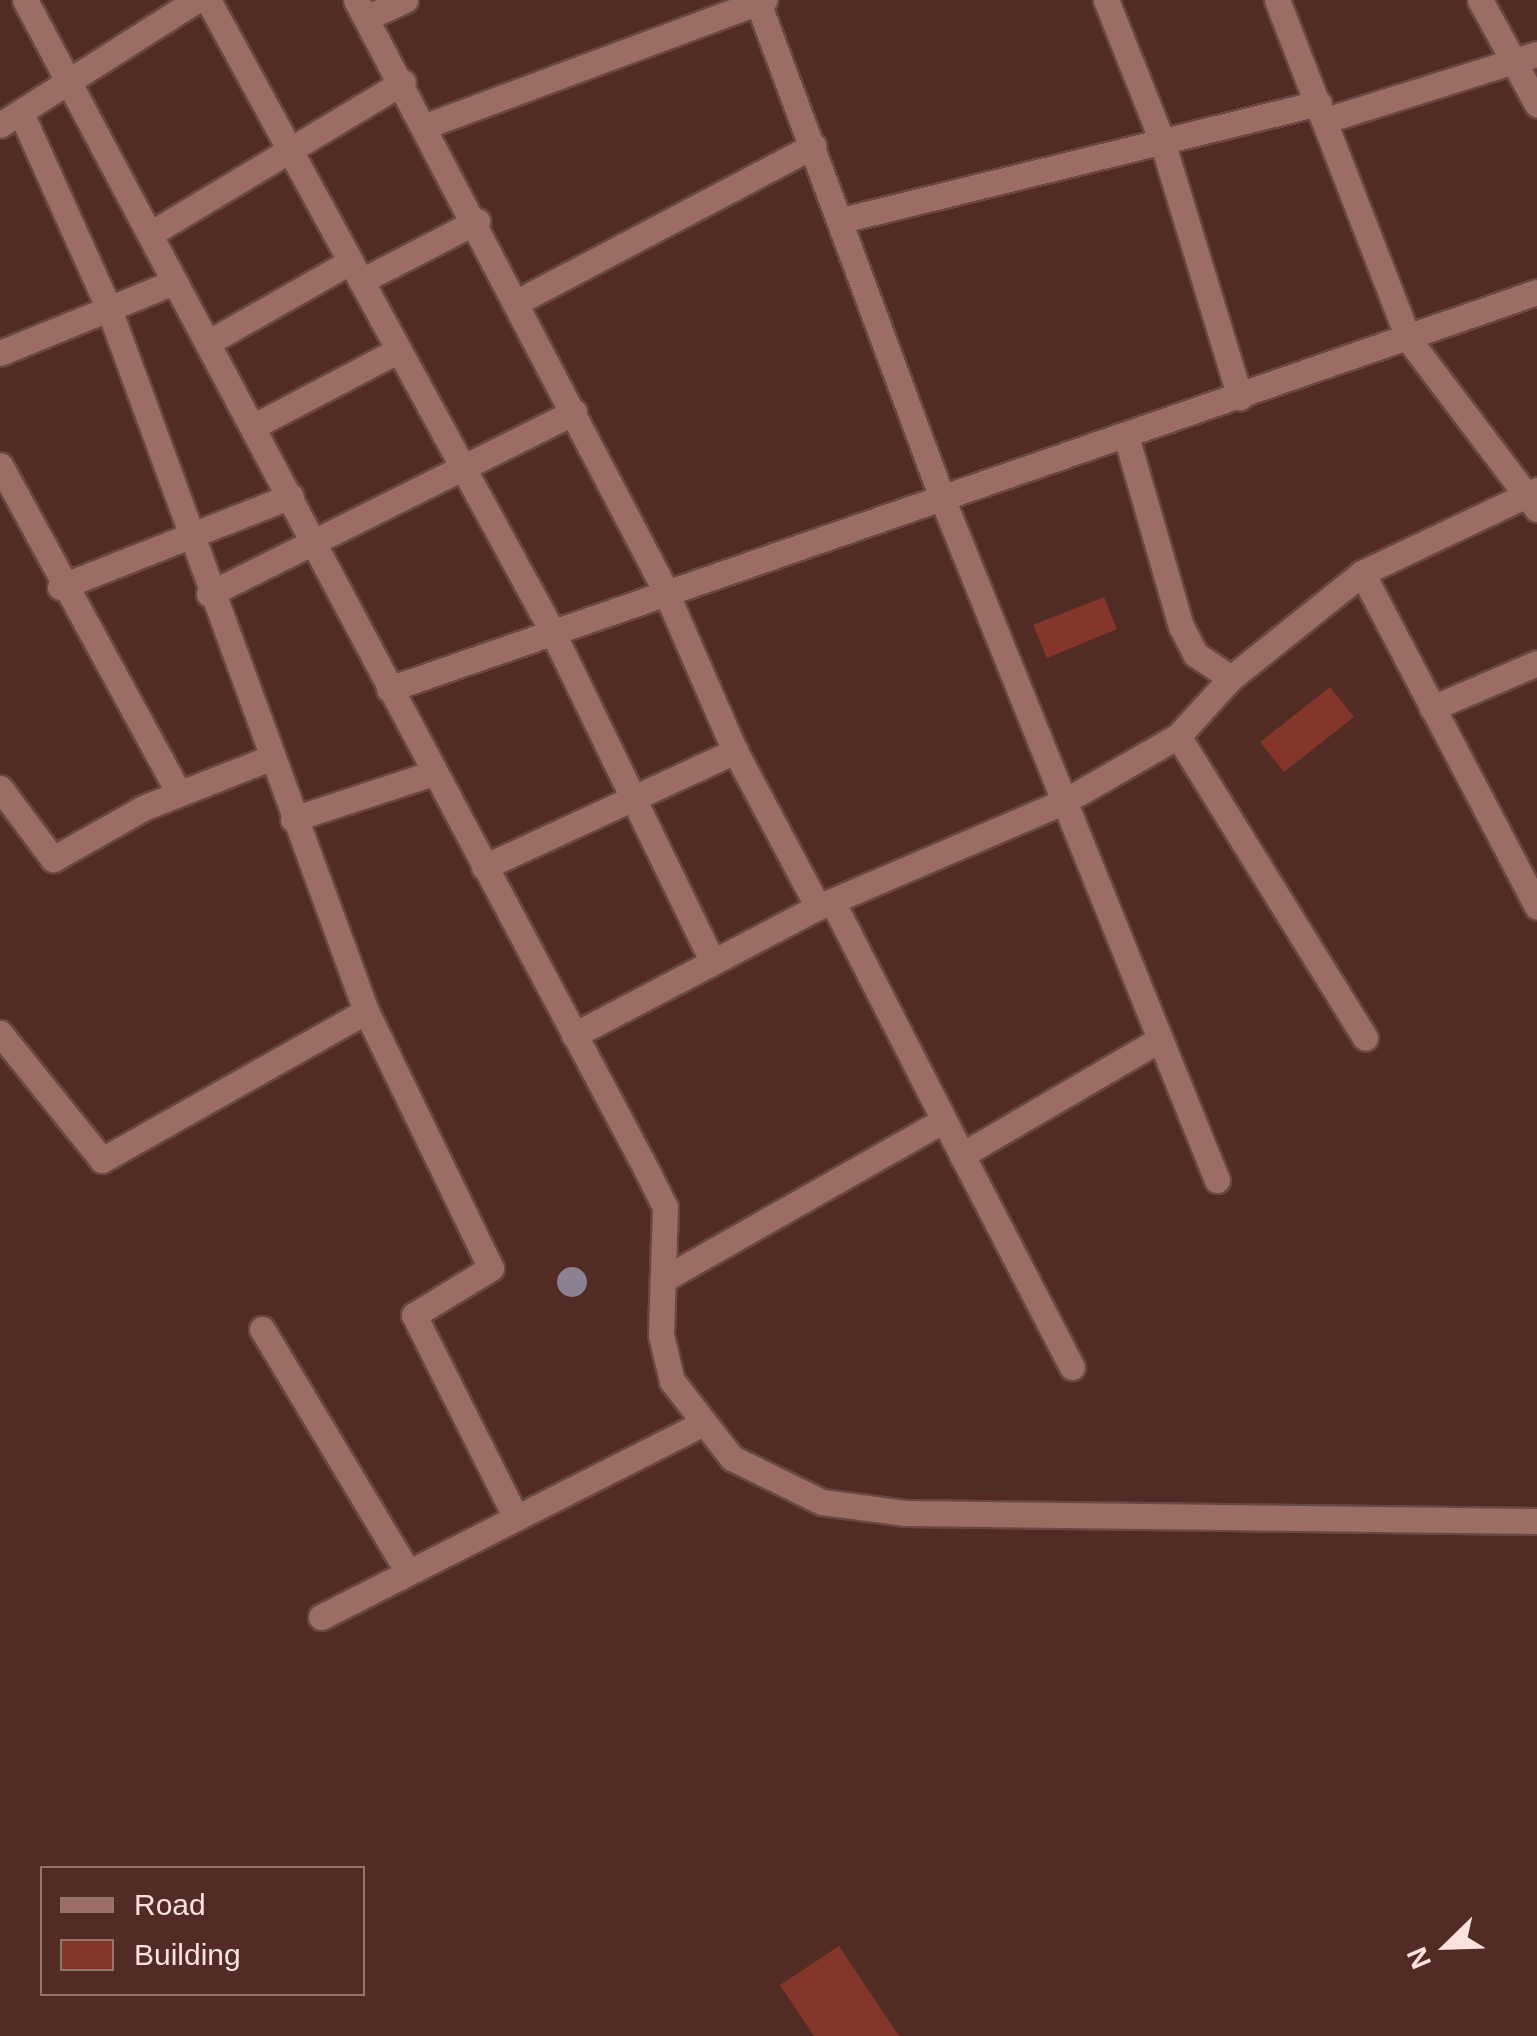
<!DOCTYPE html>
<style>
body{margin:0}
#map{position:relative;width:1537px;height:2036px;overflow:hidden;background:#522b24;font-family:Arial,sans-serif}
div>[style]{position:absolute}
.building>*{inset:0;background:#84362b}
.roads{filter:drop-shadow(2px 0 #694742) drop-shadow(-2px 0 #694742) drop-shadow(0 2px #694742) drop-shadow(0 -2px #694742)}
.minor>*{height:25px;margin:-12.5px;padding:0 12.5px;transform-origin:12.5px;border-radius:12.5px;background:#9b6d65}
.trees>*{width:30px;height:30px;margin:-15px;border-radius:50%;background:#8b8193}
span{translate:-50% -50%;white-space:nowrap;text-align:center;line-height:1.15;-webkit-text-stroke:8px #522b24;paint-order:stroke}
.legend{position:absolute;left:40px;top:1866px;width:325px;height:130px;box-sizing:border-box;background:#522b24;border:2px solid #96746e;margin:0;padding:12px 18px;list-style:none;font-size:30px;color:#fce2dd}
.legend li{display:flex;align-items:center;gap:20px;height:50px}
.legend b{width:50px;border:2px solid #96746e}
.north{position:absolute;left:1397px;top:1896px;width:100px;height:100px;-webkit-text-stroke:8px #522b24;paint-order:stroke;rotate:247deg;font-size:28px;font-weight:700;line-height:40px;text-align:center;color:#fce2dd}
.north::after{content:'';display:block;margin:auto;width:35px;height:45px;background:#fce2dd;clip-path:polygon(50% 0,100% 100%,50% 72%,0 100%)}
</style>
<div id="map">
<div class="building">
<div style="clip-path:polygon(1104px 597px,1117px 629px,1047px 658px,1033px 625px)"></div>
<div style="clip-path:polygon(1330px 687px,1354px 717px,1284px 772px,1260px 742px)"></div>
<div style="clip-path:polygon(839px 1946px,899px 2036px,814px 2036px,780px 1985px)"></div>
</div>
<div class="roads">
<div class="minor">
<div style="left:25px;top:0;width:1326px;rotate:62.02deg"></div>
<div style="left:647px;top:1171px;width:40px;rotate:63.4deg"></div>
<div style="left:665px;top:1207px;width:128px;rotate:91.8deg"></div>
<div style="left:661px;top:1335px;width:47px;rotate:76.6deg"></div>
<div style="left:672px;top:1381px;width:98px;rotate:52.1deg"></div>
<div style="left:732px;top:1458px;width:100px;rotate:26.1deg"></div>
<div style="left:822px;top:1502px;width:85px;rotate:7.5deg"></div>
<div style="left:906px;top:1513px;width:631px;rotate:0.73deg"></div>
<div style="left:208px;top:0;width:719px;rotate:61.4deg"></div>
<div style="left:552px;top:631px;width:368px;rotate:64.1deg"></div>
<div style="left:356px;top:0;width:664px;rotate:62.35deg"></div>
<div style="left:664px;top:588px;width:178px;rotate:66.5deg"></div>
<div style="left:735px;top:751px;width:177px;rotate:62deg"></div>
<div style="left:757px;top:0;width:537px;rotate:69.61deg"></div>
<div style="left:944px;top:503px;width:730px;rotate:68.04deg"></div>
<div style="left:1106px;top:0;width:152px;rotate:68.3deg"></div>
<div style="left:1162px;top:141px;width:268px;rotate:73.1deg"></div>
<div style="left:1277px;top:0;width:365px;rotate:68.8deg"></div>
<div style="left:1409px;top:340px;width:212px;rotate:52.9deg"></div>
<div style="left:1480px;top:0;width:119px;rotate:61.3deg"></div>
<div style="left:366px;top:18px;width:43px;rotate:-24.8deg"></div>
<div style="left:21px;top:113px;width:215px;rotate:65.8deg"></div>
<div style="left:109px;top:309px;width:748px;rotate:69.89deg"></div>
<div style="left:366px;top:1011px;width:286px;rotate:64.1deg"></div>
<div style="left:491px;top:1268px;width:90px;rotate:148.6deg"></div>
<div style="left:414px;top:1315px;width:227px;rotate:63.3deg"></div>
<div style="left:1326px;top:120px;width:221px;rotate:-17.4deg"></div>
<div style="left:0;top:125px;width:232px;rotate:-32.5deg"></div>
<div style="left:428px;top:125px;width:359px;rotate:-20.4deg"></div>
<div style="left:842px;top:220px;width:491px;rotate:-13.8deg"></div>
<div style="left:150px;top:234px;width:295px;rotate:-31deg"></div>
<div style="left:361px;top:281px;width:131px;rotate:-27.3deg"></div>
<div style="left:517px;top:302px;width:335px;rotate:-27.8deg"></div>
<div style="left:209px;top:342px;width:162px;rotate:-29.6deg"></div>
<div style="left:0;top:353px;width:188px;rotate:-22.2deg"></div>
<div style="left:256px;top:425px;width:161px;rotate:-27.7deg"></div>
<div style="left:1126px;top:436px;width:198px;rotate:73.9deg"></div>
<div style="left:1181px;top:626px;width:31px;rotate:63deg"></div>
<div style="left:1195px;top:654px;width:43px;rotate:33.7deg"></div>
<div style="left:0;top:465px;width:374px;rotate:61.4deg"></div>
<div style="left:1362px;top:573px;width:377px;rotate:62.3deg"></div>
<div style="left:60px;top:587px;width:248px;rotate:-21.5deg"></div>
<div style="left:209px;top:594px;width:408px;rotate:-26.5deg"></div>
<div style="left:389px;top:689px;width:1215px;rotate:-19.08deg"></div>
<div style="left:1432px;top:708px;width:114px;rotate:-23.2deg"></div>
<div style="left:1178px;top:736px;width:355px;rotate:58.2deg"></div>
<div style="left:0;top:788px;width:89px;rotate:53.3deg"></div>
<div style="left:53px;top:859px;width:103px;rotate:-29.5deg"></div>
<div style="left:143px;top:808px;width:136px;rotate:-21.5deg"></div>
<div style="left:293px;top:819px;width:147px;rotate:-18.2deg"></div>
<div style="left:484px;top:867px;width:277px;rotate:-24.8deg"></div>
<div style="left:832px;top:901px;width:285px;rotate:62.9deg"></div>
<div style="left:962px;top:1155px;width:228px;rotate:-30.3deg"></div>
<div style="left:0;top:1033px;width:163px;rotate:51.2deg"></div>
<div style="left:102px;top:1160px;width:303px;rotate:-29.4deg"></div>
<div style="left:574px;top:1035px;width:276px;rotate:-27.7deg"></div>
<div style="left:818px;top:907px;width:269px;rotate:-23.2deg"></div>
<div style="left:1065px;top:801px;width:130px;rotate:-29.9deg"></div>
<div style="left:1178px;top:736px;width:79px;rotate:-47.6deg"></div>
<div style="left:1231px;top:678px;width:168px;rotate:-38.7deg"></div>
<div style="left:1362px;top:573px;width:194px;rotate:-25.4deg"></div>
<div style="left:962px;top:1155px;width:239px;rotate:62.6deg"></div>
<div style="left:664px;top:1279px;width:318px;rotate:-29.6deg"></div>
<div style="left:262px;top:1329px;width:283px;rotate:59deg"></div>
<div style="left:321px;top:1617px;width:424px;rotate:-26.9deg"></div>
</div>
</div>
<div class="trees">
<div style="left:572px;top:1282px"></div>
</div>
<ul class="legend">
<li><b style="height:12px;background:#9b6d65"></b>Road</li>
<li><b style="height:28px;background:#84362b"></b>Building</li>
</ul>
<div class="north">N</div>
</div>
